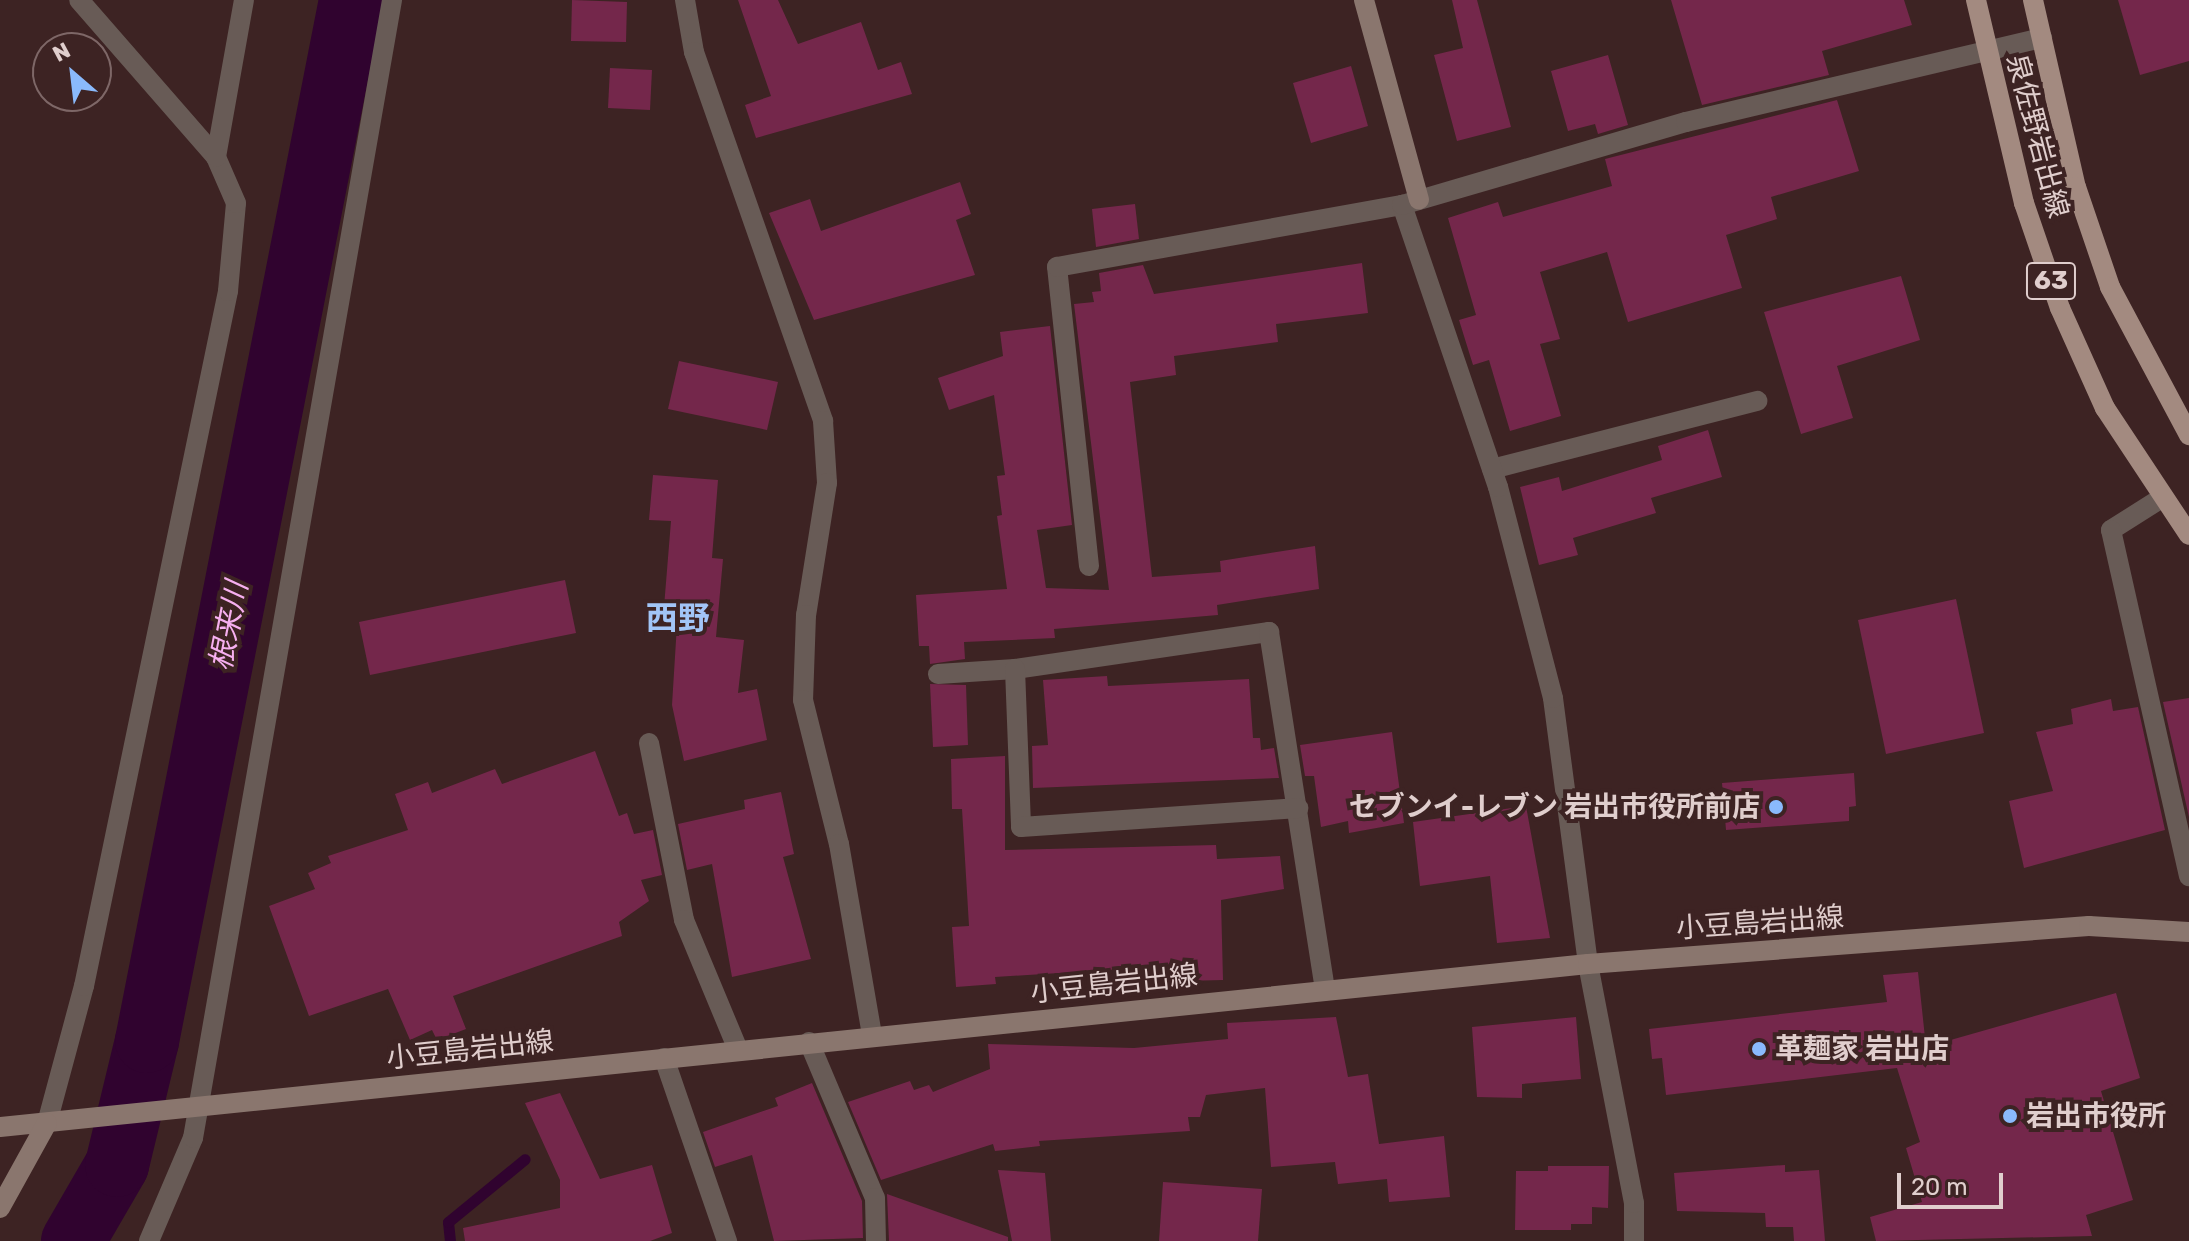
<!DOCTYPE html>
<meta charset="utf-8">
<style>
body{margin:0}
#map{position:relative;width:2189px;height:1241px;overflow:hidden;background:#3d2323;font-family:Rubik,"Noto Sans JP",sans-serif}
div>[style]{position:absolute}
.stream>*{height:11px;margin:-5.5px;padding:0 5.5px;transform-origin:5.5px;border-radius:5.5px;background:#30032f}
.river>*{height:64px;margin:-32px;padding:0 32px;transform-origin:32px;border-radius:32px;background:#30032f}
.building>*{inset:0;background:#74274b}
.street>*{height:20px;margin:-10px;padding:0 10px;transform-origin:10px;border-radius:10px;background:#685b56}
.secondary>*{height:20px;margin:-10px;padding:0 10px;transform-origin:10px;border-radius:10px;background:#8a766e}
.primary>*{height:20px;margin:-10px;padding:0 10px;transform-origin:10px;border-radius:10px;background:#a38a80}
.dots>*{width:22px;height:22px;translate:-50% -50%;box-sizing:border-box;border:4px solid #3d2323;border-radius:50%}
span{translate:-50% -50%;white-space:nowrap;text-align:center;line-height:1.15;-webkit-text-stroke:8px #3d2323;paint-order:stroke}
.shield-label span{padding:2px 6px;background:#3d2323;border:2px solid;border-radius:6px;-webkit-text-stroke-width:0}
.shield-label{font-size:26px;color:#e0cecd;font-weight:700}
.street-label{font-size:28px;color:#e0cecd}
.poi-label{font-size:28px;color:#e0cecd;font-weight:700}
.right{translate:-100% -50%;text-align:right}
.left{translate:0 -50%;text-align:left}
.water-label{font-size:30px;color:#f6afef;font-style:italic}
.quarter-label{font-size:32px;color:#a2c5f7;font-weight:700}
.north{position:absolute;left:32px;top:32px;width:80px;height:80px;box-sizing:border-box;background:#3d2323;border:2px solid #7e6767;border-radius:50%;rotate:332deg;font-size:22px;font-weight:700;line-height:32px;text-align:center;color:#e0cecd}
.north::after{content:'';display:block;margin:auto;width:28px;height:36px;background:#8abafc;clip-path:polygon(50% 0,100% 100%,50% 72%,0 100%)}
.scale{position:absolute;left:1897px;top:1173px;width:106px;height:36px;box-sizing:border-box;border:4px solid #e0cecd;border-top:0;padding-left:10px;font-size:24px;line-height:28px;white-space:nowrap;color:#e0cecd;-webkit-text-stroke:6px #3d2323;paint-order:stroke}
</style>
<div id="map">
<div class="stream">
<div style="left:450px;top:1241px;width:19px;rotate:-96deg"></div>
<div style="left:448px;top:1222px;width:99px;rotate:-39.3deg"></div>
</div>
<div class="river">
<div style="left:73px;top:1241px;width:88px;rotate:-59.9deg"></div>
<div style="left:117px;top:1165px;width:128px;rotate:-76.4deg"></div>
<div style="left:147px;top:1041px;width:1061px;rotate:-78.91deg"></div>
</div>
<div class="building">
<div style="clip-path:polygon(572px 0,627px 2px,626px 42px,571px 41px)"></div>
<div style="clip-path:polygon(738px 0,778px 0,798px 44px,861px 22px,878px 70px,901px 62px,912px 94px,756px 138px,745px 105px,771px 96px)"></div>
<div style="clip-path:polygon(1452px 0,1477px 0,1511px 127px,1457px 141px,1434px 55px,1463px 48px)"></div>
<div style="clip-path:polygon(1671px 0,1904px 0,1912px 25px,1822px 51px,1829px 75px,1702px 105px)"></div>
<div style="clip-path:polygon(2118px 0,2189px 0,2189px 61px,2140px 75px)"></div>
<div style="clip-path:polygon(1608px 55px,1628px 125px,1598px 134px,1595px 124px,1568px 131px,1551px 71px)"></div>
<div style="clip-path:polygon(1351px 66px,1368px 126px,1311px 143px,1293px 83px)"></div>
<div style="clip-path:polygon(610px 68px,652px 70px,650px 110px,608px 108px)"></div>
<div style="clip-path:polygon(1837px 100px,1859px 171px,1771px 197px,1777px 219px,1726px 235px,1742px 288px,1628px 322px,1607px 252px,1540px 272px,1560px 339px,1540px 344px,1561px 416px,1510px 431px,1489px 360px,1473px 365px,1459px 320px,1476px 315px,1448px 218px,1498px 202px,1503px 217px,1612px 186px,1605px 159px)"></div>
<div style="clip-path:polygon(960px 182px,971px 214px,956px 220px,975px 275px,814px 320px,769px 213px,810px 199px,821px 231px)"></div>
<div style="clip-path:polygon(1135px 204px,1139px 239px,1096px 247px,1092px 209px)"></div>
<div style="clip-path:polygon(1362px 263px,1368px 313px,1276px 324px,1278px 342px,1174px 356px,1176px 375px,1130px 382px,1152px 577px,1221px 572px,1220px 561px,1315px 546px,1319px 589px,1217px 605px,1218px 615px,1054px 629px,1055px 638px,964px 642px,965px 659px,930px 664px,929px 646px,919px 646px,916px 595px,1007px 589px,997px 516px,1002px 515px,997px 476px,1005px 475px,994px 395px,949px 410px,938px 378px,1003px 356px,1000px 332px,1050px 326px,1072px 525px,1037px 530px,1046px 588px,1109px 590px,1074px 304px,1094px 302px,1092px 292px,1101px 291px,1099px 273px,1143px 265px,1154px 294px)"></div>
<div style="clip-path:polygon(1901px 276px,1920px 340px,1837px 366px,1853px 418px,1801px 434px,1764px 312px)"></div>
<div style="clip-path:polygon(679px 361px,778px 382px,767px 430px,668px 409px)"></div>
<div style="clip-path:polygon(1708px 430px,1722px 477px,1651px 498px,1656px 513px,1573px 538px,1578px 555px,1539px 565px,1520px 487px,1559px 477px,1562px 491px,1662px 460px,1658px 446px)"></div>
<div style="clip-path:polygon(653px 475px,718px 480px,712px 558px,723px 559px,716px 637px,744px 640px,738px 693px,757px 689px,767px 740px,684px 761px,672px 705px,678px 608px,664px 607px,671px 521px,649px 520px)"></div>
<div style="clip-path:polygon(565px 580px,576px 633px,370px 675px,359px 622px)"></div>
<div style="clip-path:polygon(1956px 599px,1984px 733px,1886px 754px,1858px 620px)"></div>
<div style="clip-path:polygon(1107px 676px,1108px 686px,1249px 679px,1253px 738px,1260px 738px,1261px 750px,1274px 748px,1279px 778px,1033px 788px,1032px 746px,1048px 745px,1043px 680px)"></div>
<div style="clip-path:polygon(930px 684px,966px 685px,968px 745px,933px 747px)"></div>
<div style="clip-path:polygon(2189px 698px,2189px 817px,2163px 702px)"></div>
<div style="clip-path:polygon(2111px 699px,2113px 711px,2138px 707px,2165px 830px,2024px 868px,2009px 801px,2053px 791px,2036px 732px,2073px 724px,2071px 709px)"></div>
<div style="clip-path:polygon(1392px 732px,1404px 823px,1349px 833px,1348px 821px,1321px 827px,1314px 776px,1305px 776px,1300px 745px)"></div>
<div style="clip-path:polygon(595px 751px,619px 816px,627px 813px,634px 834px,653px 830px,662px 875px,641px 880px,649px 901px,619px 922px,622px 936px,453px 996px,466px 1029px,437px 1040px,432px 1030px,410px 1040px,388px 989px,309px 1016px,269px 906px,315px 889px,308px 873px,331px 863px,328px 856px,408px 830px,395px 794px,428px 782px,432px 793px,495px 769px,502px 784px)"></div>
<div style="clip-path:polygon(1005px 756px,1005px 850px,1216px 845px,1217px 859px,1280px 856px,1284px 889px,1221px 900px,1223px 980px,1183px 981px,1183px 968px,1138px 968px,995px 977px,996px 984px,956px 987px,952px 927px,969px 926px,962px 809px,952px 809px,951px 759px)"></div>
<div style="clip-path:polygon(1854px 773px,1856px 806px,1849px 807px,1849px 821px,1726px 830px,1722px 783px)"></div>
<div style="clip-path:polygon(781px 792px,794px 854px,783px 857px,811px 959px,732px 977px,712px 864px,687px 870px,678px 824px,745px 809px,744px 800px)"></div>
<div style="clip-path:polygon(1526px 806px,1550px 938px,1497px 943px,1490px 876px,1420px 886px,1413px 822px)"></div>
<div style="clip-path:polygon(1918px 972px,1926px 1047px,2116px 993px,2140px 1078px,2101px 1091px,2133px 1200px,2086px 1215px,2092px 1236px,1876px 1241px,1870px 1217px,1922px 1202px,1906px 1148px,1920px 1142px,1897px 1068px,1666px 1095px,1662px 1058px,1652px 1059px,1649px 1029px,1887px 1002px,1883px 975px)"></div>
<div style="clip-path:polygon(1336px 1017px,1348px 1077px,1368px 1074px,1379px 1144px,1444px 1136px,1450px 1197px,1389px 1202px,1387px 1179px,1338px 1184px,1335px 1162px,1271px 1167px,1265px 1088px,1206px 1095px,1200px 1117px,1188px 1117px,1190px 1131px,1039px 1141px,1040px 1146px,995px 1151px,993px 1144px,881px 1180px,848px 1102px,910px 1081px,914px 1090px,929px 1085px,933px 1092px,990px 1069px,988px 1044px,1134px 1048px,1228px 1039px,1227px 1023px)"></div>
<div style="clip-path:polygon(1576px 1017px,1581px 1079px,1522px 1084px,1522px 1098px,1477px 1097px,1472px 1027px)"></div>
<div style="clip-path:polygon(812px 1083px,862px 1201px,863px 1238px,774px 1241px,752px 1155px,715px 1167px,703px 1132px,778px 1106px,775px 1098px)"></div>
<div style="clip-path:polygon(560px 1093px,600px 1179px,652px 1165px,672px 1233px,650px 1241px,465px 1241px,463px 1228px,560px 1208px,560px 1180px,525px 1103px)"></div>
<div style="clip-path:polygon(1785px 1165px,1785px 1172px,1819px 1170px,1825px 1241px,1794px 1241px,1793px 1227px,1766px 1227px,1765px 1213px,1677px 1211px,1674px 1173px)"></div>
<div style="clip-path:polygon(1548px 1166px,1609px 1166px,1608px 1208px,1592px 1207px,1592px 1224px,1571px 1224px,1571px 1230px,1515px 1230px,1516px 1171px,1548px 1171px)"></div>
<div style="clip-path:polygon(998px 1170px,1045px 1173px,1051px 1241px,1012px 1241px)"></div>
<div style="clip-path:polygon(1163px 1182px,1262px 1189px,1258px 1241px,1159px 1241px)"></div>
<div style="clip-path:polygon(887px 1194px,1008px 1237px,1008px 1241px,889px 1241px)"></div>
</div>
<div class="street">
<div style="left:685px;top:0;width:53px;rotate:80.2deg"></div>
<div style="left:694px;top:52px;width:391px;rotate:70.7deg"></div>
<div style="left:823px;top:421px;width:62px;rotate:86.3deg"></div>
<div style="left:827px;top:483px;width:134px;rotate:99deg"></div>
<div style="left:806px;top:615px;width:85px;rotate:92deg"></div>
<div style="left:803px;top:700px;width:148px;rotate:76deg"></div>
<div style="left:839px;top:844px;width:195px;rotate:80.2deg"></div>
<div style="left:216px;top:157px;width:159px;rotate:-79.9deg"></div>
<div style="left:1492px;top:469px;width:274px;rotate:-14.4deg"></div>
<div style="left:2160px;top:499px;width:58px;rotate:147.7deg"></div>
<div style="left:2111px;top:530px;width:355px;rotate:77.3deg"></div>
<div style="left:1089px;top:566px;width:301px;rotate:-96.1deg"></div>
<div style="left:1057px;top:267px;width:351px;rotate:-10.2deg"></div>
<div style="left:1015px;top:669px;width:257px;rotate:-8.3deg"></div>
<div style="left:1269px;top:632px;width:363px;rotate:81.1deg"></div>
<div style="left:938px;top:674px;width:77px;rotate:-3.7deg"></div>
<div style="left:1015px;top:669px;width:158px;rotate:87.8deg"></div>
<div style="left:1021px;top:827px;width:278px;rotate:-3.9deg"></div>
<div style="left:649px;top:743px;width:180px;rotate:78.8deg"></div>
<div style="left:684px;top:920px;width:141px;rotate:67.4deg"></div>
<div style="left:809px;top:1042px;width:169px;rotate:67.1deg"></div>
<div style="left:875px;top:1198px;width:43px;rotate:88.7deg"></div>
<div style="left:664px;top:1058px;width:194px;rotate:71deg"></div>
<div style="left:47px;top:1123px;width:142px;rotate:-74.9deg"></div>
<div style="left:84px;top:986px;width:710px;rotate:-78.29deg"></div>
<div style="left:228px;top:291px;width:88px;rotate:-84.8deg"></div>
<div style="left:236px;top:203px;width:50px;rotate:-113.5deg"></div>
<div style="left:216px;top:157px;width:208px;rotate:-131.1deg"></div>
<div style="left:149px;top:1241px;width:112px;rotate:-66.9deg"></div>
<div style="left:193px;top:1138px;width:1155px;rotate:-80.08deg"></div>
<div style="left:1634px;top:1241px;width:38px;rotate:-90deg"></div>
<div style="left:1634px;top:1203px;width:243px;rotate:-100.9deg"></div>
<div style="left:1588px;top:964px;width:268px;rotate:-97.5deg"></div>
<div style="left:1553px;top:698px;width:218px;rotate:-104.6deg"></div>
<div style="left:1498px;top:487px;width:298px;rotate:-108.8deg"></div>
<div style="left:1402px;top:205px;width:296px;rotate:-16.3deg"></div>
<div style="left:1686px;top:122px;width:366px;rotate:-13.3deg"></div>
</div>
<div class="secondary">
<div style="left:1364px;top:0;width:207px;rotate:74.6deg"></div>
<div style="left:0;top:1127px;width:1596px;rotate:-5.86deg"></div>
<div style="left:1588px;top:964px;width:502px;rotate:-4.34deg"></div>
<div style="left:2089px;top:926px;width:100px;rotate:3.4deg"></div>
<div style="left:0;top:1208px;width:97px;rotate:-61.1deg"></div>
</div>
<div class="primary">
<div style="left:1976px;top:0;width:209px;rotate:76.7deg"></div>
<div style="left:2024px;top:203px;width:111px;rotate:71.1deg"></div>
<div style="left:2060px;top:308px;width:110px;rotate:65.8deg"></div>
<div style="left:2105px;top:408px;width:152px;rotate:56.5deg"></div>
<div style="left:2033px;top:0;width:192px;rotate:77.1deg"></div>
<div style="left:2076px;top:187px;width:106px;rotate:71.2deg"></div>
<div style="left:2110px;top:287px;width:168px;rotate:61.9deg"></div>
</div>
<div class="dots">
<div style="left:1776px;top:807px;background:#8abafc"></div>
<div style="left:1759px;top:1049px;background:#8abafc"></div>
<div style="left:2010px;top:1116px;background:#8abafc"></div>
</div>
<div class="shield-label">
<span style="left:2051px;top:281px">63</span>
</div>
<div class="street-label">
<span style="left:2037px;top:136px;rotate:75deg">泉佐野岩出線</span>
<span style="left:1760px;top:923px;rotate:-4deg">小豆島岩出線</span>
<span style="left:1114px;top:984px;rotate:-6deg">小豆島岩出線</span>
<span style="left:470px;top:1050px;rotate:-6deg">小豆島岩出線</span>
</div>
<div class="poi-label">
<span class="right" style="left:1760px;top:807px">セブンイ-レブン 岩出市役所前店</span>
<span class="left" style="left:1775px;top:1049px">革麺家 岩出店</span>
<span class="left" style="left:2026px;top:1116px">岩出市役所</span>
</div>
<div class="water-label">
<span style="left:229px;top:626px;rotate:-79deg">根来川</span>
</div>
<div class="quarter-label">
<span style="left:678px;top:618px">西野</span>
</div>
<div class="north">N</div>
<div class="scale">20 m</div>
</div>
